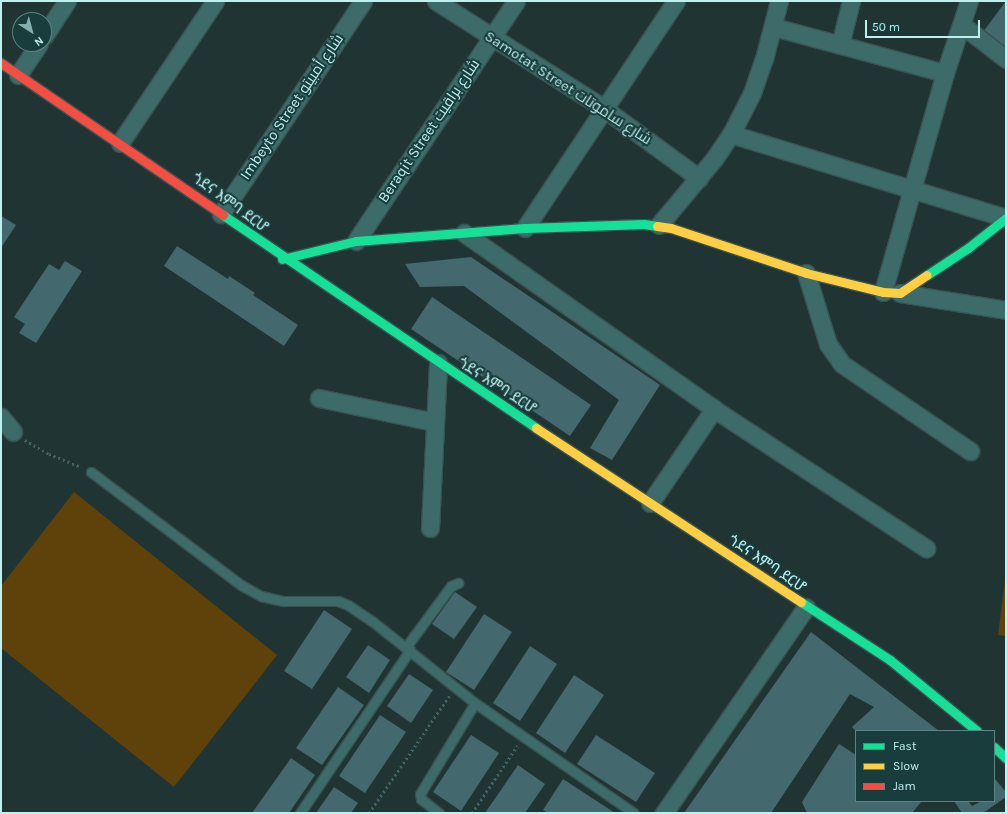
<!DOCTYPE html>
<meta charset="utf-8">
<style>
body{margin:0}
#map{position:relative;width:1007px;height:814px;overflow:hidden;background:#213434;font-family:Karla,Cairo,"Noto Sans Ethiopic",sans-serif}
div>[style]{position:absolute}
.green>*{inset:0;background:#5f420a}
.building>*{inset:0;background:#43686d}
.path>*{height:2.5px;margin-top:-1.25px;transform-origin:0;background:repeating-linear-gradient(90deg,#426464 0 2px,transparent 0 5px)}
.roads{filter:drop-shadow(1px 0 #3a5251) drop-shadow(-1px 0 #3a5251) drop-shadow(0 1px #3a5251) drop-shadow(0 -1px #3a5251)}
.lane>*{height:9px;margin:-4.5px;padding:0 4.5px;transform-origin:4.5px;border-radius:4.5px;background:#3c6b6a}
.street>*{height:17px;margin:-8.5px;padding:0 8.5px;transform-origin:8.5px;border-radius:8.5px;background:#3c6b6a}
.fast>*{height:9px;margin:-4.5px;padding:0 4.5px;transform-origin:4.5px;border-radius:4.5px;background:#16e098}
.slow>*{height:9px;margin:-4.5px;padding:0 4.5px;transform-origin:4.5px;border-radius:4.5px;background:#ffcf43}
.jam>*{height:9px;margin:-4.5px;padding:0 4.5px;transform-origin:4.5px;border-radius:4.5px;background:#f24e42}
span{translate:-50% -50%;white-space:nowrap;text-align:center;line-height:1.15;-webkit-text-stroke:4px #193c3c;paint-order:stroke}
.street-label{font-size:15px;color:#bef0ef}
.frame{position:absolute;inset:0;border:2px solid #bef0ef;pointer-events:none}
.legend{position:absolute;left:855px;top:730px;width:140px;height:72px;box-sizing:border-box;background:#193c3c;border:1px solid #5b8484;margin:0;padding:5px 7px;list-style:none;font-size:12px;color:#bef0ef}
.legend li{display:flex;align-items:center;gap:8px;height:20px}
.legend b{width:20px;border:1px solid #5b8484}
.north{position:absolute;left:12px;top:12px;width:40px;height:40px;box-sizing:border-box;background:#193c3c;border:1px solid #5b8484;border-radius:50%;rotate:144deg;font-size:11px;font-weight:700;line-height:16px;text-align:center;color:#bef0ef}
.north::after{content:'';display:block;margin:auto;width:14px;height:18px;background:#87aeae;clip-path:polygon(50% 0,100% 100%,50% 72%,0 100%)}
.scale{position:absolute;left:865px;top:20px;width:115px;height:18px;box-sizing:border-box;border:2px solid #bef0ef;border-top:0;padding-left:5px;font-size:12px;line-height:14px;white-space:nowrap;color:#bef0ef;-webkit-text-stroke:3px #193c3c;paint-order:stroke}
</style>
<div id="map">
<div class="green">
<div style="clip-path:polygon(74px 492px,277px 655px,174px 787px,1px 648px,1px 586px)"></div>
<div style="clip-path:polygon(1006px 573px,1006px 636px,998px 635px)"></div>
</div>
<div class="building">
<div style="clip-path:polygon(1006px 1px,1006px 49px,983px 32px)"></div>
<div style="clip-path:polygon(1px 216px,16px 225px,1px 248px)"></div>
<div style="clip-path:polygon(177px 246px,228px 279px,229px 276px,255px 293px,253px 295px,298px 325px,284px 346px,164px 266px)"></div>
<div style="clip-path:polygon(471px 257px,660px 385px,612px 460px,590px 448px,619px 400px,464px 286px,420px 287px,405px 264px)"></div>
<div style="clip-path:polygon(65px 261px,82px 271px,36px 343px,19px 333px,25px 324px,14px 317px,49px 264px,59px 270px)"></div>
<div style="clip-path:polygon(432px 297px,591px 405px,570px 436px,411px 329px)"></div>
<div style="clip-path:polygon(455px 592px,477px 607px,454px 639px,432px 624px)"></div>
<div style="clip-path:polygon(324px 610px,352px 629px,312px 689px,284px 671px)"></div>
<div style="clip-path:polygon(484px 614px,512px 632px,474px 690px,446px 672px)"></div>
<div style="clip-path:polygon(811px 632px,939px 731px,856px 731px,852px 727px,874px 707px,850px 694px,771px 813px,684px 813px)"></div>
<div style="clip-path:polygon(368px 645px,390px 660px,369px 693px,346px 677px)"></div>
<div style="clip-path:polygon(530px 646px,557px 664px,520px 721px,493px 703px)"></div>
<div style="clip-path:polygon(409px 674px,433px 690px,411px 723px,387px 706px)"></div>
<div style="clip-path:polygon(574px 675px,604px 695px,565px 753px,536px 733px)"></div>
<div style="clip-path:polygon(338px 687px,364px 705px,322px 765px,296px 748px)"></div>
<div style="clip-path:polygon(380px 715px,406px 732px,365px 793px,339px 776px)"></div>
<div style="clip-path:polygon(471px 735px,499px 753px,461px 811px,433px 792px)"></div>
<div style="clip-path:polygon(596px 735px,655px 773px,636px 802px,577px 764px)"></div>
<div style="clip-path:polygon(839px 744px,856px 755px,856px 801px,922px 801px,912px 813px,807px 813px,802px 802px)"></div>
<div style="clip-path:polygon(291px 758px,315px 775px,289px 813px,252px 813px)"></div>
<div style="clip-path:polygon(518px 765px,545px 784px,525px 813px,485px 813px)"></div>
<div style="clip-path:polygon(563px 779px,615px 813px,548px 813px,543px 810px)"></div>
<div style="clip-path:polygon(995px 779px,1006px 792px,1006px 797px,983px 813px,962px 813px,954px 801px,968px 801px,972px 806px,982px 801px,994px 801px)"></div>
<div style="clip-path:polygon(334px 787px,358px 803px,351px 813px,316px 813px)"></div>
</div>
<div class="path">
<div style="left:25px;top:440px;width:28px;rotate:30deg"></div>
<div style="left:49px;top:454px;width:35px;rotate:22deg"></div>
<div style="left:369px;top:813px;width:142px;rotate:-55.6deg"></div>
<div style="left:472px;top:813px;width:81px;rotate:-56.1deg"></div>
</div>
<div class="roads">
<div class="lane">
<div style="left:91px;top:472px;width:188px;rotate:37deg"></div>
<div style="left:241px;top:585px;width:23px;rotate:29deg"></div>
<div style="left:261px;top:596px;width:23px;rotate:13deg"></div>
<div style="left:283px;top:601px;width:55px"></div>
<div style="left:338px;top:601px;width:11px;rotate:22deg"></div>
<div style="left:348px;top:605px;width:29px;rotate:34deg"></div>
<div style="left:372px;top:621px;width:132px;rotate:38.5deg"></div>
<div style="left:475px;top:703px;width:193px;rotate:34.7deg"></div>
<div style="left:406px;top:647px;width:76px;rotate:-53.6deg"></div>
<div style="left:451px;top:586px;width:8px;rotate:-23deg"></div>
<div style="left:300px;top:813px;width:197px;rotate:-56deg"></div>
<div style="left:439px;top:813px;width:23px;rotate:-142deg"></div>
<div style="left:421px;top:799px;width:5px;rotate:-101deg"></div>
<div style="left:420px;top:794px;width:106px;rotate:-58.9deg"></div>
</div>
<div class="street">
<div style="left:436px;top:1px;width:198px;rotate:32.6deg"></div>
<div style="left:603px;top:108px;width:119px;rotate:36.1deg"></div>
<div style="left:962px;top:25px;width:56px;rotate:37.7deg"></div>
<div style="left:774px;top:27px;width:177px;rotate:15.1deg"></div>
<div style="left:44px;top:36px;width:42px;rotate:-56.7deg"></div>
<div style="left:840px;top:45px;width:45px;rotate:-76deg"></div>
<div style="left:18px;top:75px;width:37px;rotate:-56deg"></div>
<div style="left:731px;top:134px;width:288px;rotate:17deg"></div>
<div style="left:120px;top:143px;width:171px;rotate:-56.2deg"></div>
<div style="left:221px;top:214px;width:256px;rotate:-56.3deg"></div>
<div style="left:659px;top:225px;width:86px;rotate:-50.2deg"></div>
<div style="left:714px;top:159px;width:30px;rotate:-56deg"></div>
<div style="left:731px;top:134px;width:46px;rotate:-62.9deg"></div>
<div style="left:752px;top:93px;width:36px;rotate:-71deg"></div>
<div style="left:764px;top:59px;width:60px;rotate:-75.5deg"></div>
<div style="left:525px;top:228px;width:273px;rotate:-56.4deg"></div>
<div style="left:464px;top:233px;width:306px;rotate:35.1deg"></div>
<div style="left:714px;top:409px;width:254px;rotate:33.3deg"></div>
<div style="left:356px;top:241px;width:288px;rotate:-56.3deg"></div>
<div style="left:806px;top:273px;width:74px;rotate:72.8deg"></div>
<div style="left:828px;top:344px;width:24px;rotate:55deg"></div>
<div style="left:842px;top:364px;width:155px;rotate:34.2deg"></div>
<div style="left:883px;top:292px;width:228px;rotate:-74.2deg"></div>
<div style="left:945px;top:73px;width:76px;rotate:-71.6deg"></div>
<div style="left:900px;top:293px;width:107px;rotate:9.1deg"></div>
<div style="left:319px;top:398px;width:117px;rotate:11.8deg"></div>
<div style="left:1px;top:417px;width:19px;rotate:51deg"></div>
<div style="left:650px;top:503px;width:114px;rotate:-55.8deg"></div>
<div style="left:430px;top:528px;width:165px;rotate:-87.2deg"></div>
<div style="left:664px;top:813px;width:250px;rotate:-55.4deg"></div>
</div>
<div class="fast">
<div style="left:223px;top:215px;width:379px;rotate:34.2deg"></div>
<div style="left:282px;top:259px;width:76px;rotate:-13.7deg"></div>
<div style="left:356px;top:241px;width:169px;rotate:-4.4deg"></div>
<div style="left:525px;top:228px;width:119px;rotate:-1.9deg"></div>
<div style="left:644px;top:224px;width:13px;rotate:9deg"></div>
<div style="left:927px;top:275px;width:49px;rotate:-33.4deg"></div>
<div style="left:968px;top:248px;width:48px;rotate:-38.3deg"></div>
<div style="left:801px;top:602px;width:106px;rotate:33.1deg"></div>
<div style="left:890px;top:660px;width:112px;rotate:39.2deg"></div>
<div style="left:994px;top:747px;width:16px;rotate:43deg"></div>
</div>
<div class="slow">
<div style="left:657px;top:226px;width:14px;rotate:8deg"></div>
<div style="left:671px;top:228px;width:142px;rotate:18.4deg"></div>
<div style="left:806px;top:273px;width:79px;rotate:13.9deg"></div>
<div style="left:883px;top:292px;width:17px;rotate:3deg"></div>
<div style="left:900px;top:293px;width:32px;rotate:-34deg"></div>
<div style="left:536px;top:428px;width:317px;rotate:33.3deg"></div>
</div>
<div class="jam">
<div style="left:1px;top:63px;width:269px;rotate:34.4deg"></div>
</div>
</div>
<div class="street-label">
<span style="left:568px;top:88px;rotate:33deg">Samotat Street شارع ساموتات</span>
<span style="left:292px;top:107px;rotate:-56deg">Imbeyto Street شارع أمبيتو</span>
<span style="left:429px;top:131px;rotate:-56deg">Beraqit Street شارع براقيت</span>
<span style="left:230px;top:203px;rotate:36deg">ጎደና እምባ ደርሆ</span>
<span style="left:497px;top:386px;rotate:33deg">ጎደና እምባ ደርሆ</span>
<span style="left:767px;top:564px;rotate:34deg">ጎደና እምባ ደርሆ</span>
</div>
<div class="frame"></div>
<ul class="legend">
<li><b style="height:5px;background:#16e098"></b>Fast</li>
<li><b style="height:5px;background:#ffcf43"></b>Slow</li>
<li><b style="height:5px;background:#f24e42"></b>Jam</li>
</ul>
<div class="north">N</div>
<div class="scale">50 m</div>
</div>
